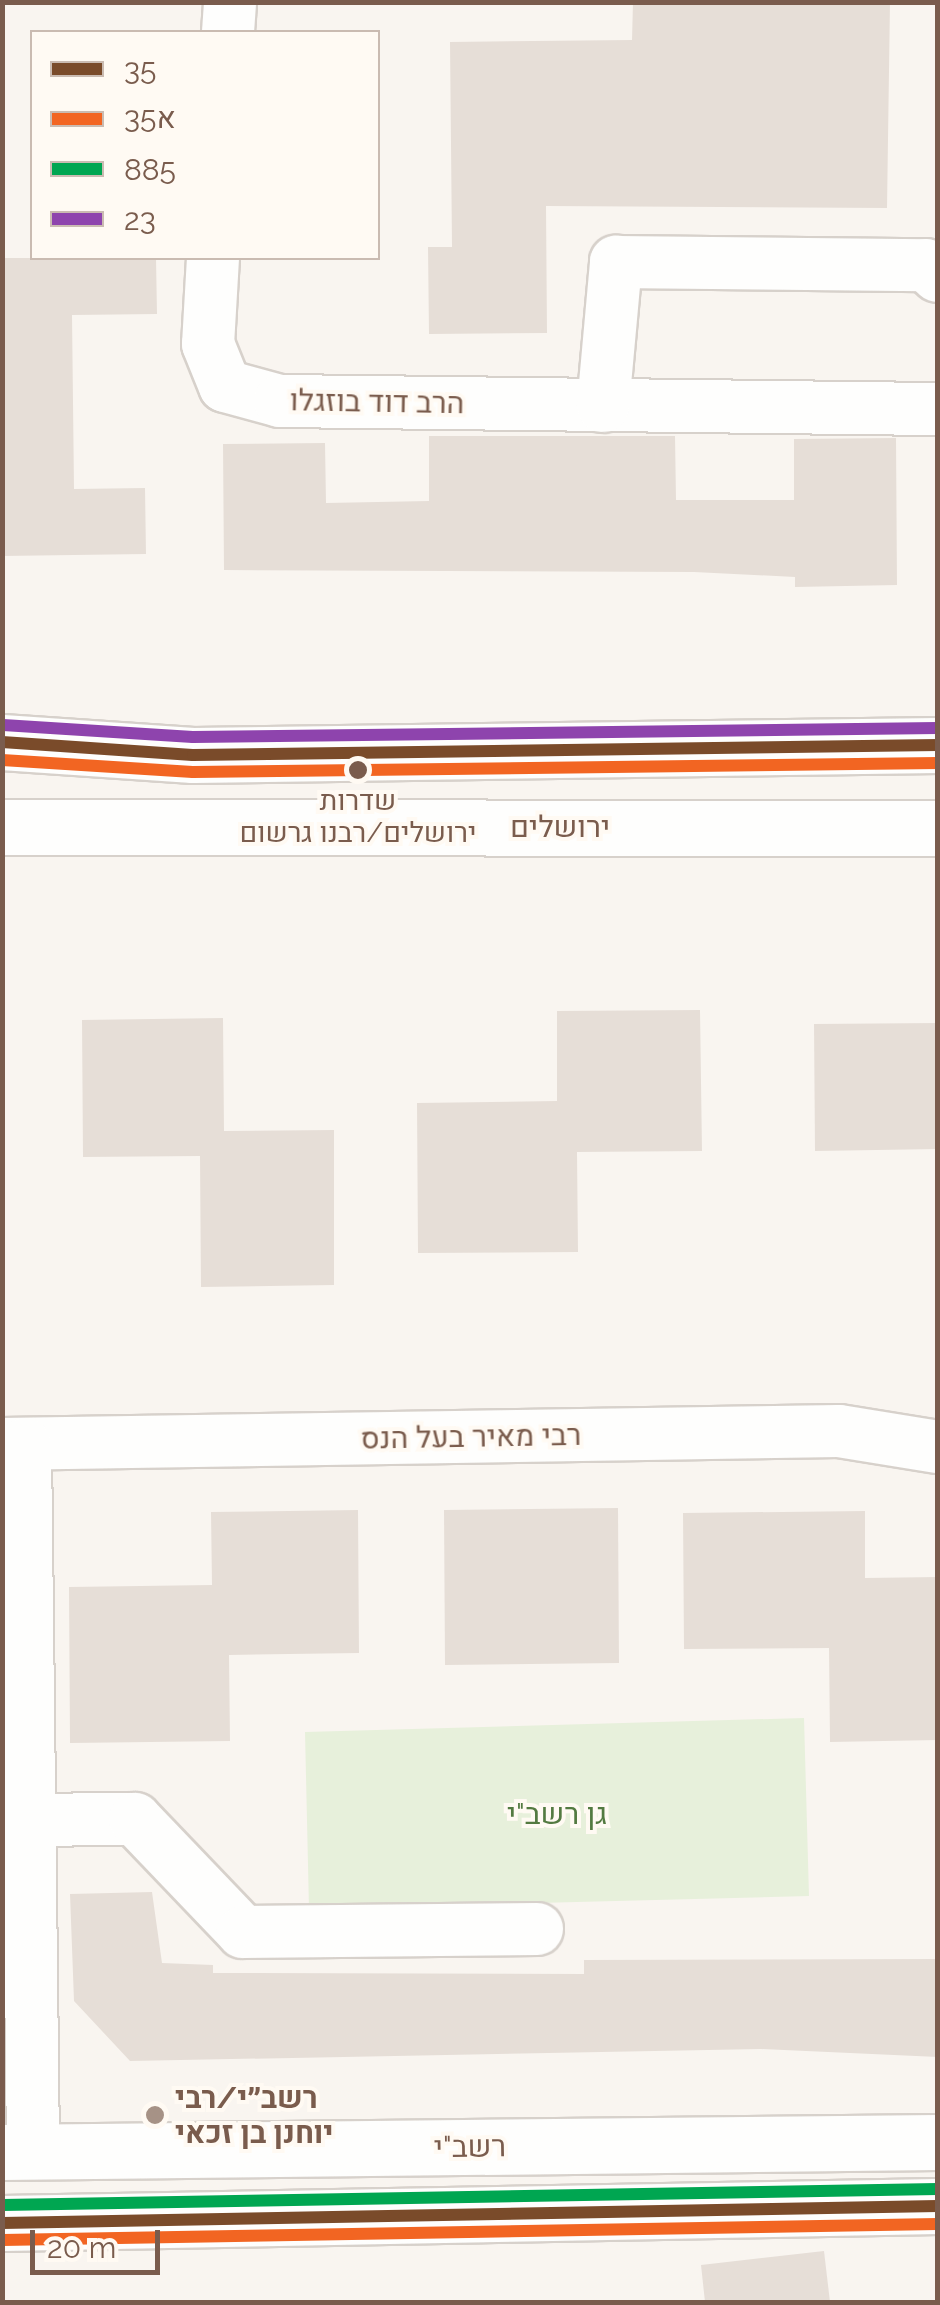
<!DOCTYPE html>
<meta charset="utf-8">
<style>
body{margin:0}
#map{position:relative;width:940px;height:2305px;overflow:hidden;background:#f9f5f0;font-family:Raleway,Heebo,sans-serif}
div>[style]{position:absolute}
.green>*{inset:0;background:#e7f0db}
.building>*{inset:0;background:#e6ded7}
.roads{filter:drop-shadow(2px 0 #d7d1cb) drop-shadow(-2px 0 #d7d1cb) drop-shadow(0 2px #d7d1cb) drop-shadow(0 -2px #d7d1cb)}
.street>*{height:52px;margin:-26px;padding:0 26px;transform-origin:26px;border-radius:26px;background:#fefefd}
.secondary>*{height:55px;margin:-27.5px;padding:0 27.5px;transform-origin:27.5px;border-radius:27.5px;background:#fefefd}
.bus-1>*{height:12px;margin:-6px;padding:0 6px;transform-origin:6px;border-radius:6px;background:#7a4b2a}
.bus-2>*{height:12px;margin:-6px;padding:0 6px;transform-origin:6px;border-radius:6px;background:#f26522}
.bus-3>*{height:12px;margin:-6px;padding:0 6px;transform-origin:6px;border-radius:6px;background:#00a651}
.bus-4>*{height:12px;margin:-6px;padding:0 6px;transform-origin:6px;border-radius:6px;background:#8e44ad}
.dots>*{width:28px;height:28px;translate:-50% -50%;box-sizing:border-box;border:5px solid #fffaf3;border-radius:50%}
span{translate:-50% -50%;white-space:nowrap;text-align:center;line-height:1.15;-webkit-text-stroke:8px #fffaf3;paint-order:stroke}
.bus-label{font-size:28px;color:#7a5c4d}
.street-label{font-size:30px;color:#7a5c4d}
.park-label{font-size:30px;color:#537a41}
.poi-label{font-size:30px;color:#7a5c4d;font-weight:700}
.left{translate:0 -50%;text-align:left}
.frame{position:absolute;inset:0;border:5px solid #7a5c4d;pointer-events:none}
.legend{position:absolute;left:30px;top:30px;width:350px;height:230px;box-sizing:border-box;background:#fffaf3;border:2px solid #cabbb1;margin:0;padding:12px 18px;list-style:none;font-size:30px;color:#7a5c4d}
.legend li{display:flex;align-items:center;gap:20px;height:50px}
.legend b{width:50px;border:2px solid #cabbb1}
.scale{position:absolute;left:30px;top:2230px;width:130px;height:45px;box-sizing:border-box;border:5px solid #7a5c4d;border-top:0;padding-left:12px;font-size:30px;line-height:35px;white-space:nowrap;color:#7a5c4d;-webkit-text-stroke:8px #fffaf3;paint-order:stroke}
</style>
<div id="map">
<div class="green">
<div style="clip-path:polygon(804px 1718px,809px 1896px,309px 1909px,305px 1732px)"></div>
</div>
<div class="building">
<div style="clip-path:polygon(633px 2px,890px 2px,887px 208px,546px 206px,547px 333px,429px 334px,428px 247px,452px 247px,450px 42px,632px 40px)"></div>
<div style="clip-path:polygon(2px 258px,156px 258px,157px 314px,72px 315px,74px 489px,145px 488px,146px 554px,2px 556px)"></div>
<div style="clip-path:polygon(429px 436px,675px 436px,676px 500px,794px 500px,794px 439px,896px 438px,897px 585px,795px 587px,795px 577px,694px 572px,224px 570px,223px 444px,325px 443px,326px 503px,429px 501px)"></div>
<div style="clip-path:polygon(700px 1010px,702px 1151px,577px 1152px,578px 1252px,418px 1253px,417px 1103px,557px 1101px,557px 1011px)"></div>
<div style="clip-path:polygon(223px 1018px,224px 1131px,334px 1130px,334px 1285px,201px 1287px,200px 1156px,83px 1157px,82px 1020px)"></div>
<div style="clip-path:polygon(938px 1023px,938px 1149px,815px 1151px,814px 1024px)"></div>
<div style="clip-path:polygon(618px 1508px,619px 1663px,445px 1665px,444px 1510px)"></div>
<div style="clip-path:polygon(358px 1510px,359px 1653px,229px 1655px,230px 1741px,70px 1743px,69px 1587px,212px 1585px,211px 1512px)"></div>
<div style="clip-path:polygon(865px 1511px,865px 1578px,938px 1577px,938px 1740px,830px 1742px,829px 1648px,684px 1649px,683px 1513px)"></div>
<div style="clip-path:polygon(152px 1892px,162px 1963px,213px 1965px,213px 1973px,584px 1974px,584px 1960px,938px 1959px,938px 2057px,761px 2049px,130px 2061px,74px 2001px,70px 1894px)"></div>
<div style="clip-path:polygon(824px 2251px,830px 2302px,705px 2302px,701px 2265px)"></div>
</div>
<div class="roads">
<div class="street">
<div style="left:228px;top:32px;width:30px;rotate:-86deg"></div>
<div style="left:213px;top:258px;width:86px;rotate:93.3deg"></div>
<div style="left:208px;top:344px;width:45px;rotate:68deg"></div>
<div style="left:225px;top:386px;width:57px;rotate:15.3deg"></div>
<div style="left:280px;top:401px;width:658px;rotate:0.7deg"></div>
<div style="left:603px;top:406px;width:145px;rotate:-84.8deg"></div>
<div style="left:616px;top:262px;width:310px;rotate:0.6deg"></div>
<div style="left:926px;top:265px;width:16px;rotate:43deg"></div>
<div style="left:2px;top:1444px;width:837px;rotate:-0.89deg"></div>
<div style="left:839px;top:1431px;width:100px;rotate:9.2deg"></div>
<div style="left:25px;top:1444px;width:708px;rotate:89.35deg"></div>
<div style="left:2px;top:1820px;width:133px;rotate:-0.4deg"></div>
<div style="left:135px;top:1819px;width:156px;rotate:46.3deg"></div>
<div style="left:243px;top:1932px;width:294px;rotate:-0.6deg"></div>
</div>
<div class="secondary">
<div style="left:2px;top:742px;width:191px;rotate:3.9deg"></div>
<div style="left:193px;top:755px;width:745px;rotate:-0.77deg"></div>
<div style="left:2px;top:827px;width:936px;rotate:0.06deg"></div>
<div style="left:2px;top:2152px;width:936px;rotate:-0.61deg"></div>
<div style="left:2px;top:2223px;width:936px;rotate:-1.04deg"></div>
</div>
</div>
<div class="bus-1">
<div style="left:2px;top:742px;width:191px;rotate:3.9deg"></div>
<div style="left:193px;top:755px;width:745px;rotate:-0.77deg"></div>
<div style="left:2px;top:2223px;width:936px;rotate:-1.04deg"></div>
</div>
<div class="bus-2">
<div style="left:2px;top:760px;width:191px;rotate:3.6deg"></div>
<div style="left:193px;top:772px;width:745px;rotate:-0.69deg"></div>
<div style="left:2px;top:2240px;width:936px;rotate:-0.98deg"></div>
</div>
<div class="bus-3">
<div style="left:2px;top:2205px;width:936px;rotate:-0.98deg"></div>
</div>
<div class="bus-4">
<div style="left:3px;top:725px;width:190px;rotate:3.6deg"></div>
<div style="left:193px;top:737px;width:745px;rotate:-0.69deg"></div>
</div>
<div class="dots">
<div style="left:358px;top:770px;background:#7a5c4d"></div>
<div style="left:155px;top:2115px;background:#a69286"></div>
</div>
<div class="bus-label">
<span style="left:358px;top:817px">שדרות<br>ירושלים/רבנו גרשום</span>
</div>
<div class="street-label">
<span style="left:377px;top:402px;rotate:1deg">הרב דוד בוזגלו</span>
<span style="left:560px;top:827px">ירושלים</span>
<span style="left:471px;top:1437px;rotate:-1deg">רבי מאיר בעל הנס</span>
<span style="left:470px;top:2147px;rotate:-1deg">רשב"י</span>
</div>
<div class="park-label">
<span style="left:557px;top:1814px">גן רשב"י</span>
</div>
<div class="poi-label">
<span class="left" style="left:175px;top:2115px">רשב״י/רבי<br>יוחנן בן זכאי</span>
</div>
<div class="frame"></div>
<ul class="legend">
<li><b style="height:12px;background:#7a4b2a"></b>35</li>
<li><b style="height:12px;background:#f26522"></b>35א</li>
<li><b style="height:12px;background:#00a651"></b>885</li>
<li><b style="height:12px;background:#8e44ad"></b>23</li>
</ul>
<div class="scale">20 m</div>
</div>
